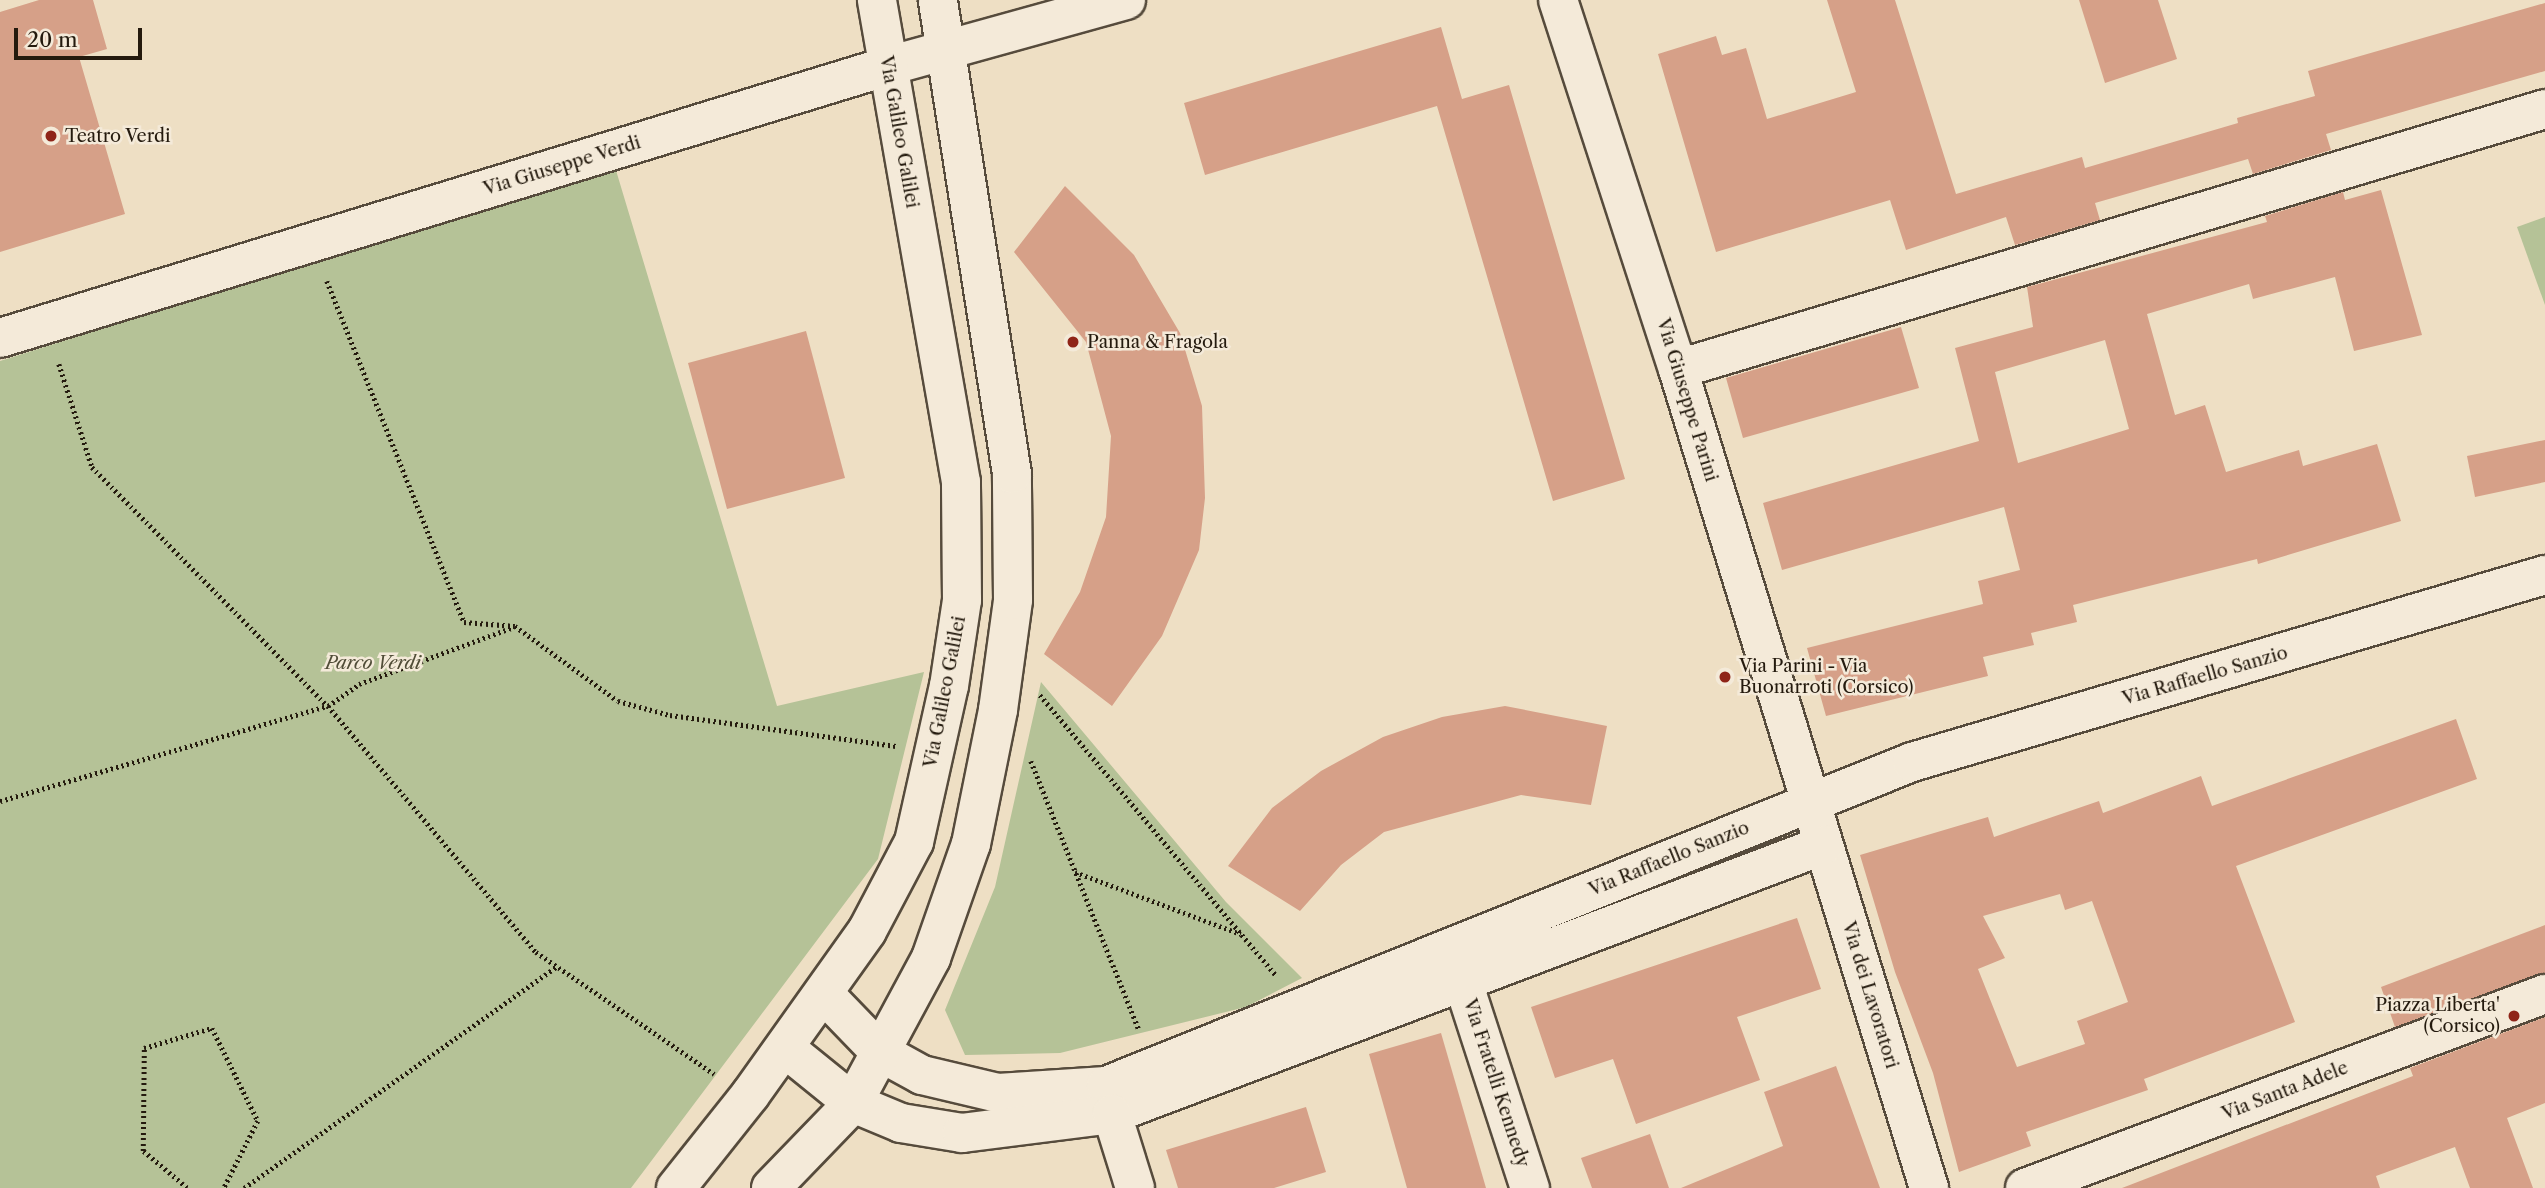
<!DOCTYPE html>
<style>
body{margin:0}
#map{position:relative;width:2545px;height:1188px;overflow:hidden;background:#eedfc4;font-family:"Libre Caslon Text",serif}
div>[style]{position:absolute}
.green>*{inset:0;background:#b5c297}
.building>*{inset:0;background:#d6a088}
.path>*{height:4.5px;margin-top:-2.25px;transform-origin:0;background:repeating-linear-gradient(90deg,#241a0e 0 2px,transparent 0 5.5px)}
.roads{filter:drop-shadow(2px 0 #564b3c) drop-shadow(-2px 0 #564b3c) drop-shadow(0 2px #564b3c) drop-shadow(0 -2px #564b3c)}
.street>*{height:38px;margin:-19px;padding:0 19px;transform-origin:19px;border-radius:19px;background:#f4ead9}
.secondary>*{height:38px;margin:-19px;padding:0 19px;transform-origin:19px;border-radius:19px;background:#f4ead9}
.dots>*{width:19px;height:19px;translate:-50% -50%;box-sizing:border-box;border:4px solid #f4ead9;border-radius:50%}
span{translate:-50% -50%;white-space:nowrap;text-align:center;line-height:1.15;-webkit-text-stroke:5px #f4ead9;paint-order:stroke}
.street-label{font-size:18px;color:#241a0e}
.poi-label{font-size:18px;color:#241a0e}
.left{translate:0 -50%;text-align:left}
.right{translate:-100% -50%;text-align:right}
.park-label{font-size:18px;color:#504c37;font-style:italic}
.scale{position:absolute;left:14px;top:28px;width:128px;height:32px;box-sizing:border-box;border:4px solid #241a0e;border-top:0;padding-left:9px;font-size:21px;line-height:24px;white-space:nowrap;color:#241a0e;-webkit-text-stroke:5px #f4ead9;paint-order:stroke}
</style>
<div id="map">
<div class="green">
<div style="clip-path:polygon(615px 167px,777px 706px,924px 672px,878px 859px,631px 1188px,0 1188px,0 361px)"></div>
<div style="clip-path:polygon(2545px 217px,2545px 305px,2517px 227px)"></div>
<div style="clip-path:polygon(1041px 682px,1226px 902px,1302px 978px,1246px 1007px,1060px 1053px,965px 1055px,945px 1010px,995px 887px)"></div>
</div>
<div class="building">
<div style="clip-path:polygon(39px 0,93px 0,107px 49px,79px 57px,125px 214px,0 252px,0 12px)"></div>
<div style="clip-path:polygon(1827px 0,1895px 0,1956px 194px,2082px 157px,2085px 168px,2238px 123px,2237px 118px,2315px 96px,2308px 71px,2545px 3px,2545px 71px,2326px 134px,2331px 150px,2253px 174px,2248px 159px,2095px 203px,2100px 220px,2015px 245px,2006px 217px,1906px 250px,1890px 200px,1716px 252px,1658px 54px,1716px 36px,1722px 55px,1746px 48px,1767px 119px,1856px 92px)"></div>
<div style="clip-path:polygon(2079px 0,2158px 0,2177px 59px,2105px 83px)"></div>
<div style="clip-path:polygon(1441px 27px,1462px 99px,1509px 85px,1625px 479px,1553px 501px,1437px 106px,1205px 175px,1184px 103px)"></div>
<div style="clip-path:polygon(1065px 186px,1134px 255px,1180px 333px,1202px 406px,1205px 498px,1199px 550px,1162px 636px,1112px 706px,1044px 654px,1080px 592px,1106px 517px,1111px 436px,1086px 342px,1014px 252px)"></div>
<div style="clip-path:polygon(evenodd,2381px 190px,2422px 335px,2354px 351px,2335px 277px,2253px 299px,2249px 284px,2147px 314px,2175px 415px,2205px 405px,2226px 472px,2299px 450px,2303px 466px,2377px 444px,2401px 521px,2258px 564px,2257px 559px,2073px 605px,2077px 622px,2031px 633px,2034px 645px,1983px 657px,1988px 676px,1826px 716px,1807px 648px,1983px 604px,1978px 581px,2020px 570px,2004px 507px,1782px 570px,1763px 503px,1979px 441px,1955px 348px,2033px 327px,2027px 287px,2267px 222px,2265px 216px,2343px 192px,2345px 200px,2381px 190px,2105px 340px,2129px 429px,2018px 463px,1995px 372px,2105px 340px)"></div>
<div style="clip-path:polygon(1901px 327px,1919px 388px,1743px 438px,1726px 378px)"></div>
<div style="clip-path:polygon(806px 331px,845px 478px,727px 509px,688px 363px)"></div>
<div style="clip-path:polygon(2545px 440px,2545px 482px,2475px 497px,2467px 456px)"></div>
<div style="clip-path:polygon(1505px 706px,1607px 726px,1591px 805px,1521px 795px,1384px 832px,1341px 865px,1300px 911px,1228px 866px,1272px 808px,1321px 771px,1383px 737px,1442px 717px)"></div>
<div style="clip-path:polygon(evenodd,2456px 719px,2477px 779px,2236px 866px,2295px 1022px,2144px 1079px,2148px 1090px,2026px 1132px,2031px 1146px,1959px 1172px,1933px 1073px,1895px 972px,1860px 855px,1988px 817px,1994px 837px,2099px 801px,2103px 813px,2201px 776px,2212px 806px,2456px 719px,2060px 894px,2065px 910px,2092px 901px,2128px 1002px,2077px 1021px,2085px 1044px,2017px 1067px,1978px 969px,2005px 958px,1983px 916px,2060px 894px)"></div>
<div style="clip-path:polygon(1797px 918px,1821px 989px,1737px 1017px,1760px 1080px,1636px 1124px,1613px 1059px,1555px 1078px,1531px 1007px)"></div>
<div style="clip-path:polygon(2545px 925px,2545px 973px,2395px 1027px,2381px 987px)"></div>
<div style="clip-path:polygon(2545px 1017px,2545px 1103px,2507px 1118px,2533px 1188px,2470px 1188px,2455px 1147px,2376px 1176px,2380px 1188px,2122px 1188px,2413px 1076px,2410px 1068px)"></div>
<div style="clip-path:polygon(1441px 1033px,1486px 1188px,1407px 1188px,1369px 1054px)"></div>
<div style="clip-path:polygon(1836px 1066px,1880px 1188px,1681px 1188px,1783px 1146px,1764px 1092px)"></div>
<div style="clip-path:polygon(1306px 1107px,1326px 1172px,1274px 1188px,1178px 1188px,1166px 1150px)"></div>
<div style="clip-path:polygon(1650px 1134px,1669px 1188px,1592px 1188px,1581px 1158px)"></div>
</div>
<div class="path">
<div style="left:327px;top:281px;width:367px;rotate:68.1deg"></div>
<div style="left:464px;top:622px;width:51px;rotate:4.5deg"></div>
<div style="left:515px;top:626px;width:127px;rotate:36.1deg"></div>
<div style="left:618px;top:701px;width:54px;rotate:15.1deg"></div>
<div style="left:670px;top:715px;width:228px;rotate:7.8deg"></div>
<div style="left:59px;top:364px;width:108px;rotate:72.2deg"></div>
<div style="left:92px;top:467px;width:336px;rotate:45.4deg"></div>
<div style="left:328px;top:706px;width:322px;rotate:49.8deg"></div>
<div style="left:536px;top:952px;width:216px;rotate:34.4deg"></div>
<div style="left:1040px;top:695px;width:366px;rotate:49.9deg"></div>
<div style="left:1031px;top:761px;width:289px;rotate:68.1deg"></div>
<div style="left:0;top:801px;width:341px;rotate:-16.2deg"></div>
<div style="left:328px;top:706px;width:38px;rotate:-35deg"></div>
<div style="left:359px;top:684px;width:162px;rotate:-20.2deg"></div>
<div style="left:1075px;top:872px;width:177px;rotate:20.5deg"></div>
<div style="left:187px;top:1188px;width:57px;rotate:-139.9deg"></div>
<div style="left:143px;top:1151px;width:103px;rotate:-89.4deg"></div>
<div style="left:144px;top:1048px;width:71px;rotate:-16.4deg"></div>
<div style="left:212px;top:1028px;width:104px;rotate:63.7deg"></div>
<div style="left:258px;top:1121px;width:75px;rotate:116.9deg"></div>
<div style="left:244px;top:1188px;width:384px;rotate:-35.3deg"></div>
</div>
<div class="roads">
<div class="street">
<div style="left:1558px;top:0;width:388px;rotate:72deg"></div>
<div style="left:1678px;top:369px;width:857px;rotate:72.96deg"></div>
<div style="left:888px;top:66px;width:247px;rotate:-15.5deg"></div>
<div style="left:1678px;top:369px;width:905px;rotate:-16.69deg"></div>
<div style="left:1462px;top:979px;width:220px;rotate:72deg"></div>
<div style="left:824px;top:994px;width:81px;rotate:46deg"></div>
<div style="left:880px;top:1052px;width:48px;rotate:28.7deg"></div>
<div style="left:922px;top:1075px;width:78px;rotate:13.3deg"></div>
<div style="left:998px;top:1093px;width:108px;rotate:-3.7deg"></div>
<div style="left:1106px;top:1086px;width:869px;rotate:-21.9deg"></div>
<div style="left:1912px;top:762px;width:660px;rotate:-16.46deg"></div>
<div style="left:785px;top:1048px;width:87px;rotate:39deg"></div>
<div style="left:853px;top:1103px;width:52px;rotate:22.6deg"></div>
<div style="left:901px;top:1123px;width:62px;rotate:9.3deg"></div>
<div style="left:962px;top:1133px;width:151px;rotate:-7.2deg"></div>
<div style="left:1112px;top:1114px;width:761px;rotate:-20.7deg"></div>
<div style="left:1112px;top:1114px;width:77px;rotate:72.7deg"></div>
<div style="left:2025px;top:1188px;width:555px;rotate:-20.46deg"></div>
</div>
<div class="secondary">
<div style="left:0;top:338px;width:929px;rotate:-17.03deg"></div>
<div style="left:676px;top:1188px;width:119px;rotate:-51.5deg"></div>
<div style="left:750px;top:1095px;width:201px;rotate:-54.5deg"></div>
<div style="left:867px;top:931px;width:101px;rotate:-62.2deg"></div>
<div style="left:914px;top:842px;width:160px;rotate:-77.4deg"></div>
<div style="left:949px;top:686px;width:87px;rotate:-81.4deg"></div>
<div style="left:962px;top:600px;width:118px;rotate:-90.5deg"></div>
<div style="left:961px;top:482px;width:489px;rotate:-99.9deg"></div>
<div style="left:771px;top:1188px;width:118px;rotate:-46deg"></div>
<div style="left:853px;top:1103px;width:165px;rotate:-61.7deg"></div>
<div style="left:931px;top:958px;width:121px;rotate:-70.7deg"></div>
<div style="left:971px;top:844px;width:137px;rotate:-78.6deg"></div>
<div style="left:998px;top:710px;width:111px;rotate:-82.2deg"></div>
<div style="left:1013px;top:600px;width:126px;rotate:-90.5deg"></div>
<div style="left:1012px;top:474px;width:480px;rotate:-98.9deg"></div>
</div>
</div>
<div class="dots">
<div style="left:51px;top:136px;background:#8f2418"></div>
<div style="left:1073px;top:342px;background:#8f2418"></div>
<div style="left:1725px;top:677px;background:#8f2418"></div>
<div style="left:2514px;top:1016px;background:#8f2418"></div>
</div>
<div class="street-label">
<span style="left:899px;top:132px;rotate:80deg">Via Galileo Galilei</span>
<span style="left:562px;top:166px;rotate:-17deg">Via Giuseppe Verdi</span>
<span style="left:1687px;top:400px;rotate:73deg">Via Giuseppe Parini</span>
<span style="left:2205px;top:676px;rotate:-16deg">Via Raffaello Sanzio</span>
<span style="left:945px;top:692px;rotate:-79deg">Via Galileo Galilei</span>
<span style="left:1669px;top:859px;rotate:-22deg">Via Raffaello Sanzio</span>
<span style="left:1870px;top:995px;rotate:73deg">Via dei Lavoratori</span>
<span style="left:1496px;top:1083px;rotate:72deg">Via Fratelli Kennedy</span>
<span style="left:2285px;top:1091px;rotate:-21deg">Via Santa Adele</span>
</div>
<div class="poi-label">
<span class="left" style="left:65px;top:136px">Teatro Verdi</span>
<span class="left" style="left:1087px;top:342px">Panna &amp; Fragola</span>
<span class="left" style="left:1739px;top:677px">Via Parini - Via<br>Buonarroti (Corsico)</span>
<span class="right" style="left:2500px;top:1016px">Piazza Liberta'<br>(Corsico)</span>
</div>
<div class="park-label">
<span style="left:373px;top:663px">Parco Verdi</span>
</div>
<div class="scale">20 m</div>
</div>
